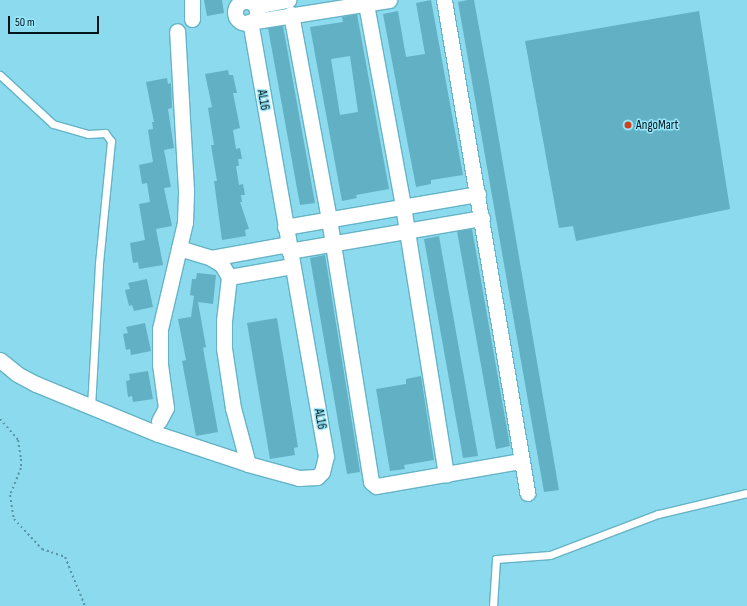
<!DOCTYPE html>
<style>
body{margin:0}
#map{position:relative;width:747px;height:606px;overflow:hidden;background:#8cdaed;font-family:"Sofia Sans Condensed",sans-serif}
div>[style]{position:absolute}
.building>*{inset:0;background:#62b0c3}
.path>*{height:2px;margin-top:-1px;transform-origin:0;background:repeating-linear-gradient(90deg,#5b95a4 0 2px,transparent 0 5px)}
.roads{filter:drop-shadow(1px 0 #65b3c6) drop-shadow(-1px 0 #65b3c6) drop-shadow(0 1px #65b3c6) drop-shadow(0 -1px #65b3c6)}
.service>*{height:7px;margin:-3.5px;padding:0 3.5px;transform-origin:3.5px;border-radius:3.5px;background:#fff}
.minor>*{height:15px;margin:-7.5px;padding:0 7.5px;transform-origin:7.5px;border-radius:7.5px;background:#fff}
.minor>.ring{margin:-7.5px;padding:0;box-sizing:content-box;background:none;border:15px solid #fff;border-radius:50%}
.dots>*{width:11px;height:11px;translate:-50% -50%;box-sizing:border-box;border:2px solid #98e7fb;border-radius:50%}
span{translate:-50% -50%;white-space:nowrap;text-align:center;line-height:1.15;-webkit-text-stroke:3px #98e7fb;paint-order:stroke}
.street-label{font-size:13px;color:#00151b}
.poi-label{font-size:13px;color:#00151b}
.left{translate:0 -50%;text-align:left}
.scale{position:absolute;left:8px;top:16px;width:91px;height:18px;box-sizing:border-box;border:2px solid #00151b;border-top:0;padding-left:5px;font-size:12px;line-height:14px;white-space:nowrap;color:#00151b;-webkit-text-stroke:3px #98e7fb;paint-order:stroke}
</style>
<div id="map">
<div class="building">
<div style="clip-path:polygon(204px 0,222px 0,224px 13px,207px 16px)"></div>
<div style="clip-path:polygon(431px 0,463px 175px,431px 180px,431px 184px,416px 187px,383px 14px,398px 11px,406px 57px,425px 54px,416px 3px)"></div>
<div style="clip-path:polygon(468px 0,474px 0,490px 88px,559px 490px,544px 492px,458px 2px)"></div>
<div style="clip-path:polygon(699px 11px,730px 209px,576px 241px,573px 226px,559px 228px,525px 41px)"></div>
<div style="clip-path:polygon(evenodd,357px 14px,389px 189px,356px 195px,357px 198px,342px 201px,310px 27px,343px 22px,342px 17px,357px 14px,350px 56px,358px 112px,340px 115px,331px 59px,350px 56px)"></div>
<div style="clip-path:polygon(283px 26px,315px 203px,300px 205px,268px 28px)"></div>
<div style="clip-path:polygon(228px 70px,229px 75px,233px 75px,237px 93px,233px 93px,240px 128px,233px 130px,236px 149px,240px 148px,242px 159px,238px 159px,239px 166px,236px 166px,239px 185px,243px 184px,245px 195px,241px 195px,242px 202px,240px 202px,249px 229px,245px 230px,246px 236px,222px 240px,214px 181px,217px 181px,211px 145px,214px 145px,208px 108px,212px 107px,205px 74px)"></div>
<div style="clip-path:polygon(167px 78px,168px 84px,171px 83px,172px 108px,168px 109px,174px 148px,164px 150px,171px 187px,164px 188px,172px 226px,156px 229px,163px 265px,139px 269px,138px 262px,133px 263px,130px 243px,145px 240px,139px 204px,150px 202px,147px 183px,142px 184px,139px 165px,153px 162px,148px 130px,153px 129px,152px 122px,154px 122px,146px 82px)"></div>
<div style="clip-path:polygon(472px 229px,510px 446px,496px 449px,457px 231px)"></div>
<div style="clip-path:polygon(439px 236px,478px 456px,463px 458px,424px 239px)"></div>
<div style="clip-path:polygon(325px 255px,360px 472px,347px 474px,310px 258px)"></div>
<div style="clip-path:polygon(197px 273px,216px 275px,213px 304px,198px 302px,206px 347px,203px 348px,218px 432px,196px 436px,182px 361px,186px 360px,178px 319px,191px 317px,194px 296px,190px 295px,192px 279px,196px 279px)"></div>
<div style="clip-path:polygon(147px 279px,153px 307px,134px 311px,132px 305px,129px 306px,125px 290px,130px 289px,128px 283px)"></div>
<div style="clip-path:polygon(277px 318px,298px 447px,294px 448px,295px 455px,270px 459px,247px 323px)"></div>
<div style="clip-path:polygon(145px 323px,151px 351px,131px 355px,130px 349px,126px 350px,123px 334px,128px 333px,126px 327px)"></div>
<div style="clip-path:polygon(148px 371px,153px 399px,133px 402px,132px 396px,128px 397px,126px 381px,130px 380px,129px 374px)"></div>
<div style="clip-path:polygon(421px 376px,434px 460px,404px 465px,405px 469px,390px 471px,376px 389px,406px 384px,406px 379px)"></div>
</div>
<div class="path">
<div style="left:0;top:419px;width:28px;rotate:49deg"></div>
<div style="left:18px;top:440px;width:19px;rotate:81deg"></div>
<div style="left:21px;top:459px;width:9px;rotate:90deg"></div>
<div style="left:21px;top:468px;width:29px;rotate:112deg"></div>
<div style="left:10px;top:495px;width:24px;rotate:81deg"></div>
<div style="left:14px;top:519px;width:41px;rotate:47deg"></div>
<div style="left:42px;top:549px;width:24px;rotate:19deg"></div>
<div style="left:65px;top:557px;width:53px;rotate:67.8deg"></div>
</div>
<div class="roads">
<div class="service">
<div style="left:0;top:75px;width:72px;rotate:42.8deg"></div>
<div style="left:53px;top:124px;width:36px;rotate:16deg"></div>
<div style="left:88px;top:134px;width:17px;rotate:-3deg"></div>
<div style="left:105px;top:133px;width:10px;rotate:53deg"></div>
<div style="left:111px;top:141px;width:124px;rotate:95.6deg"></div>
<div style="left:99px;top:264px;width:142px;rotate:93.2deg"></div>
<div style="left:493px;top:606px;width:47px;rotate:-86.3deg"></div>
<div style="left:496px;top:559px;width:54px;rotate:-4.2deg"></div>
<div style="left:550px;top:555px;width:116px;rotate:-20.8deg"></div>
<div style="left:658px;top:514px;width:91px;rotate:-13.3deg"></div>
</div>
<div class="minor">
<div style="left:192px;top:0;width:19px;rotate:90deg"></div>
<div style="left:444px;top:0;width:500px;rotate:80.4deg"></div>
<div class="ring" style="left:235px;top:1px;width:7px;height:7px"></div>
<div style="left:366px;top:4px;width:205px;rotate:79.6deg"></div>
<div style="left:403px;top:206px;width:272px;rotate:80.9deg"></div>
<div style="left:256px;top:6px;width:33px;rotate:-11deg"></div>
<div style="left:291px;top:14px;width:208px;rotate:79.5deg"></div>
<div style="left:329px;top:219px;width:266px;rotate:80.9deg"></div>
<div style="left:371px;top:482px;width:6px;rotate:39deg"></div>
<div style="left:376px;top:486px;width:147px;rotate:-9.8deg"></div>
<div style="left:285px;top:227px;width:196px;rotate:-9.7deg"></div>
<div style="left:179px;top:248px;width:34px;rotate:17deg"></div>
<div style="left:211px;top:258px;width:13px;rotate:32deg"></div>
<div style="left:222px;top:265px;width:14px;rotate:60deg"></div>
<div style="left:229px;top:277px;width:44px;rotate:96.5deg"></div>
<div style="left:224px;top:321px;width:27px;rotate:90deg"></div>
<div style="left:224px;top:348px;width:61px;rotate:81.5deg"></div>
<div style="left:233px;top:408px;width:58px;rotate:75deg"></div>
<div style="left:289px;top:251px;width:196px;rotate:-9.7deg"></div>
<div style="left:211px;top:258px;width:78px;rotate:-10.3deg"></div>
<div style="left:229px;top:277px;width:64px;rotate:-9.9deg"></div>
<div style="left:0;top:360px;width:22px;rotate:39deg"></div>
<div style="left:17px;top:374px;width:21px;rotate:28deg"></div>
<div style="left:36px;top:384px;width:132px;rotate:22.3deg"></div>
<div style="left:158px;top:434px;width:95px;rotate:18.4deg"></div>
<div style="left:248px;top:464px;width:53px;rotate:15.4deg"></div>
<div style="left:299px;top:478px;width:18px;rotate:-3deg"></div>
<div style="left:317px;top:477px;width:7px;rotate:-45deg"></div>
<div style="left:322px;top:472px;width:16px;rotate:-76deg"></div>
<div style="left:326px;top:456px;width:441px;rotate:-99.9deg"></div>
<div style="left:250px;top:22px;width:141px;rotate:-9deg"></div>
<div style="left:159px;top:421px;width:15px;rotate:-62deg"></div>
<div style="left:166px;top:408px;width:44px;rotate:-97.8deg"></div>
<div style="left:160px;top:364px;width:35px;rotate:-90deg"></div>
<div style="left:160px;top:329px;width:110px;rotate:-76.8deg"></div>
<div style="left:185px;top:222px;width:32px;rotate:-88deg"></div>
<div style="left:186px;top:190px;width:159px;rotate:-93.2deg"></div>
</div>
</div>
<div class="dots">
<div style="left:628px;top:125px;background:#cc431e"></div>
</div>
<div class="street-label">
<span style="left:263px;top:100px;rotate:80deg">AL16</span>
<span style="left:320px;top:419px;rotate:80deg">AL16</span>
</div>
<div class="poi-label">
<span class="left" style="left:636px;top:125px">AngoMart</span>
</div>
<div class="scale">50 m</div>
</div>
